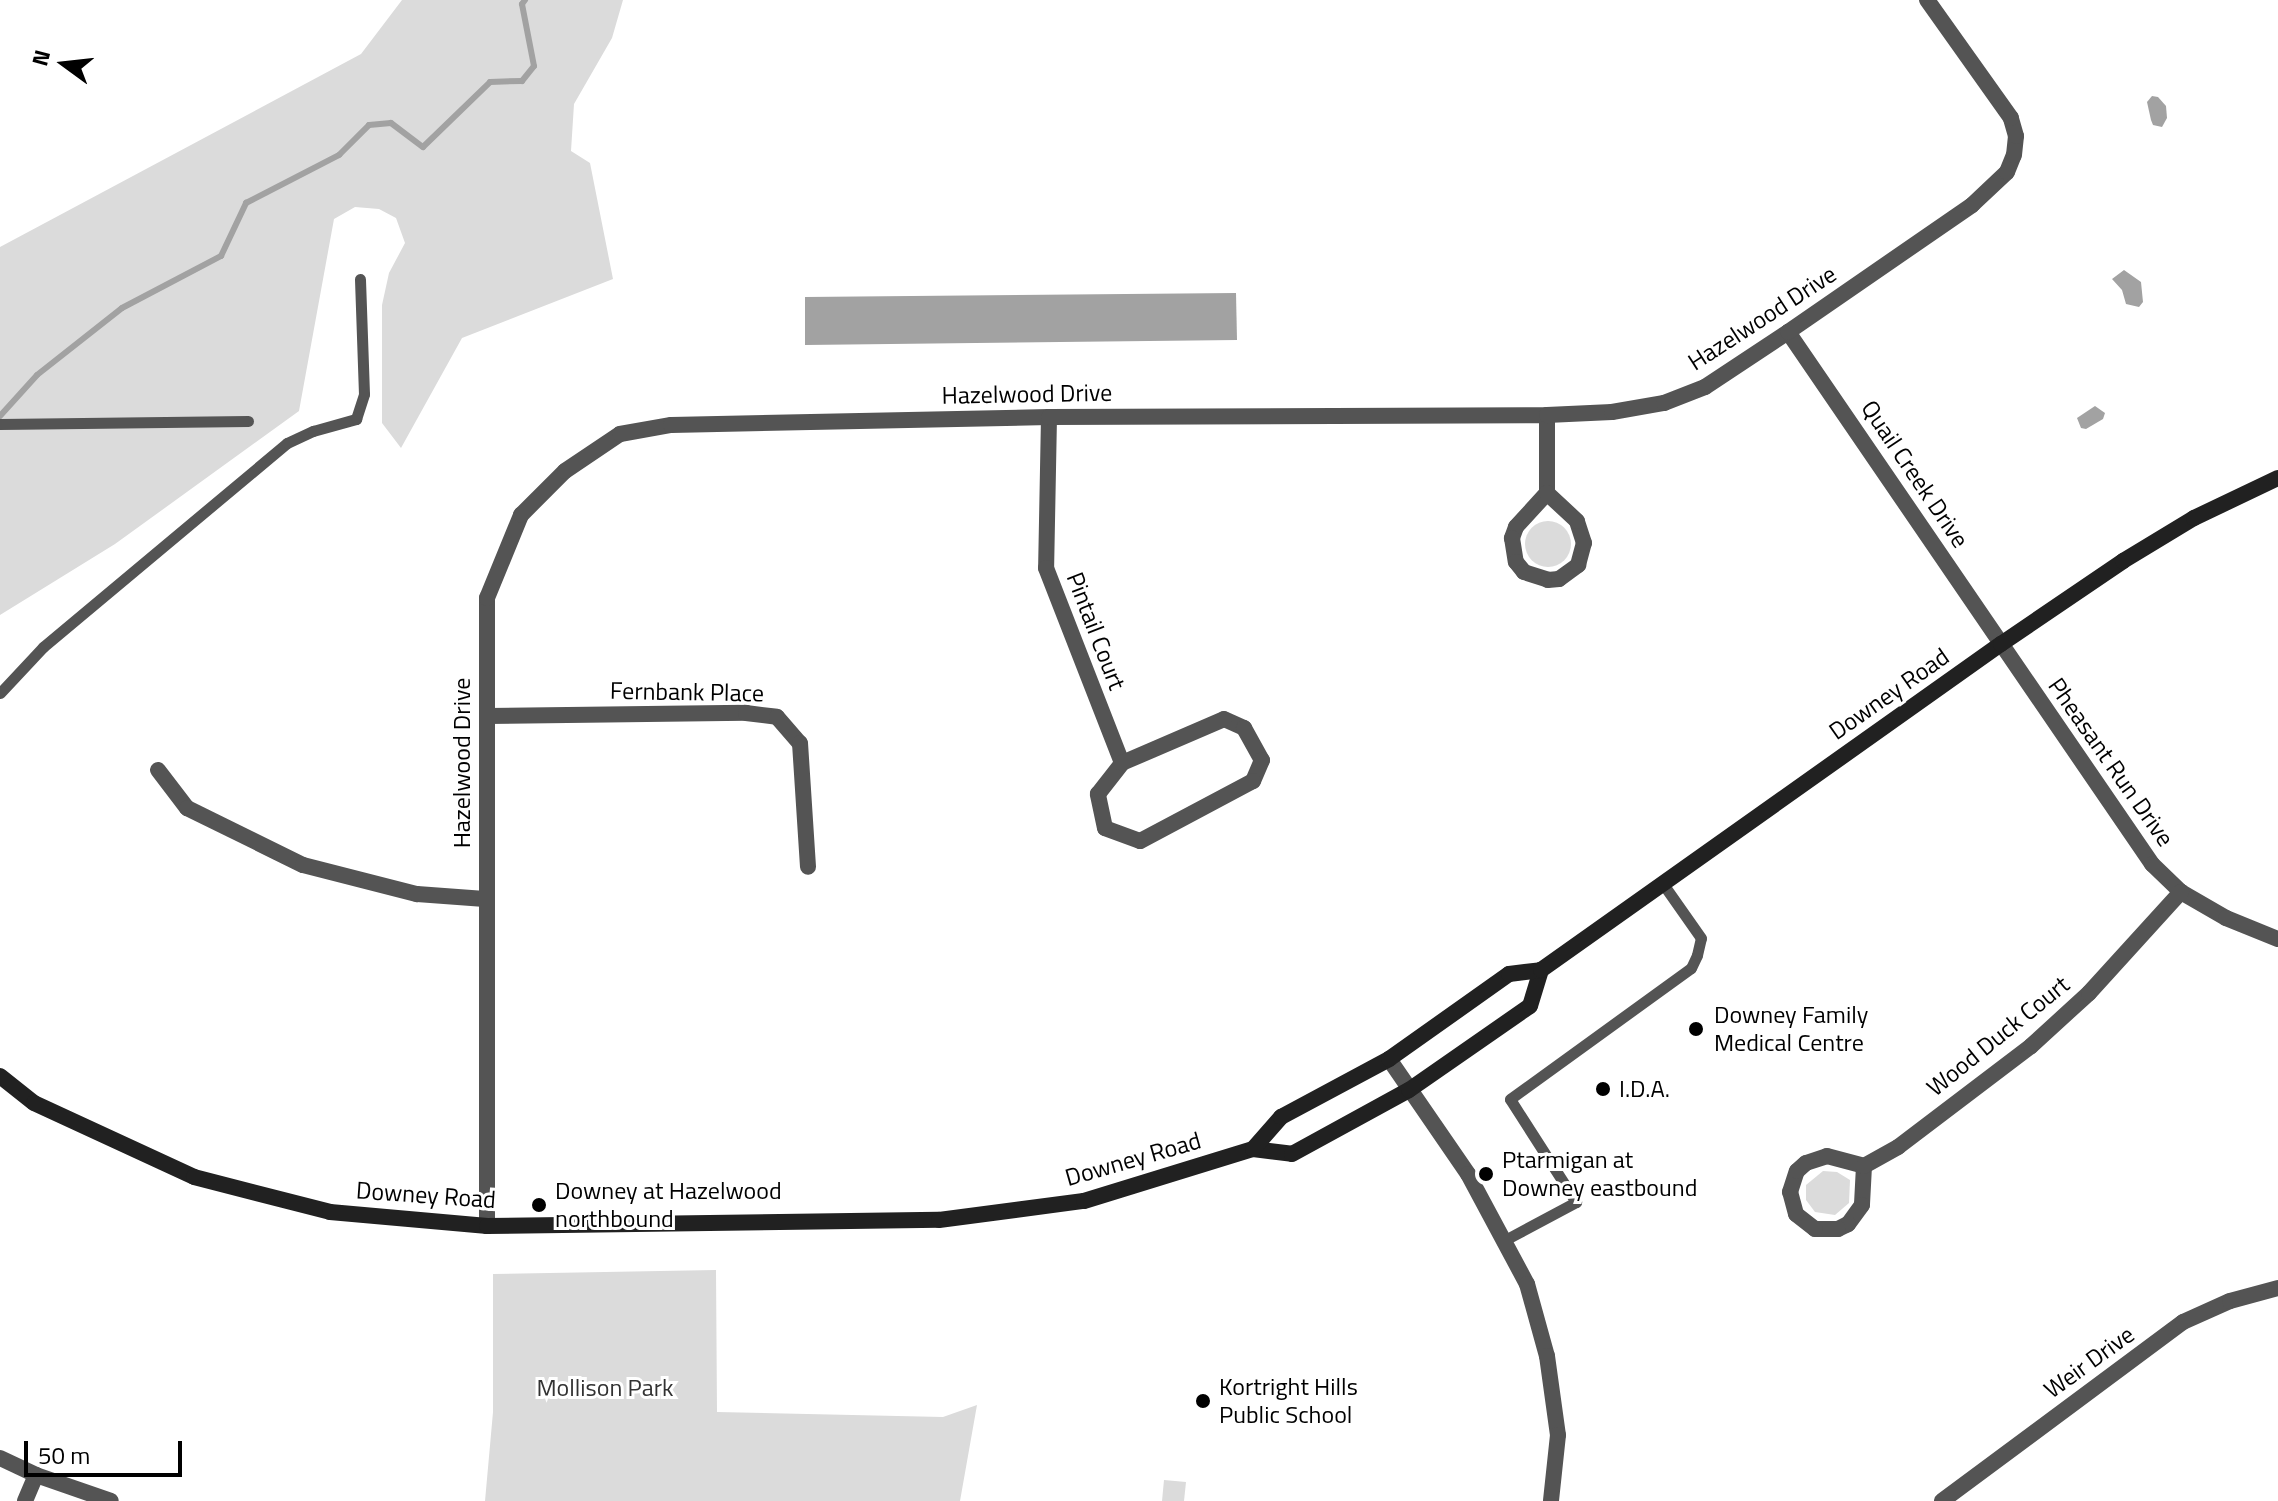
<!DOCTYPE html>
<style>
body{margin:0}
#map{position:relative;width:2278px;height:1501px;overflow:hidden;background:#fff;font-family:"Titillium Web",sans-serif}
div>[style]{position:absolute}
.green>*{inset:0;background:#dbdbdb}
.round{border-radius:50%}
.water>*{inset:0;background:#a2a2a2}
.stream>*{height:6px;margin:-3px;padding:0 3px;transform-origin:3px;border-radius:3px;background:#a2a2a2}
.service>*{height:11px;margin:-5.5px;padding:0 5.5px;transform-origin:5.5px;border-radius:5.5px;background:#545454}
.minor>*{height:16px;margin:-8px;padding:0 8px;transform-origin:8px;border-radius:8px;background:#545454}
.tertiary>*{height:16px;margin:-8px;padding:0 8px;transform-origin:8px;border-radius:8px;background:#545454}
.secondary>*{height:16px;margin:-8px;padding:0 8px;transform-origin:8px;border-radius:8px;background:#212121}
.dots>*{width:22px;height:22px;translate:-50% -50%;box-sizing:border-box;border:4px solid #fff;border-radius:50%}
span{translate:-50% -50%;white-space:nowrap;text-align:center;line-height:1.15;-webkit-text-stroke:6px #fff;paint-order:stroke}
.street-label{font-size:24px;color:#000}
.poi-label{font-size:24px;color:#000}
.left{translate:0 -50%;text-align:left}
.park-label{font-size:24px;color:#323232}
.north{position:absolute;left:24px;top:24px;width:80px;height:80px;-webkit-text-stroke:6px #fff;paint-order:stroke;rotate:285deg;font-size:22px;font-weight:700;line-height:32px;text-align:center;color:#000}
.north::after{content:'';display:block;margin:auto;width:28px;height:36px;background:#000;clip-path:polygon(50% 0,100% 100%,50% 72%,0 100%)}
.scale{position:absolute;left:24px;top:1441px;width:158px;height:36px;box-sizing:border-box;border:4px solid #000;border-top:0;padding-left:10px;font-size:24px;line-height:28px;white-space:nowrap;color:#000;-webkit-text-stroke:6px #fff;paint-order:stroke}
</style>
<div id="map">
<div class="green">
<div style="clip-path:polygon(402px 0,623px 0,612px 38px,574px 104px,571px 151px,590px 163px,613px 279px,462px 338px,401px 448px,382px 423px,382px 305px,389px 273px,405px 243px,396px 218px,379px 209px,355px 207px,334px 219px,299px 411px,115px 544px,0 615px,0 247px,361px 54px)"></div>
<div class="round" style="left:1525px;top:521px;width:46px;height:46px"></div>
<div style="clip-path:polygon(1823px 1171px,1837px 1172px,1850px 1180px,1849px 1203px,1835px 1215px,1815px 1212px,1806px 1200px,1806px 1185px)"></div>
<div style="clip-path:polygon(716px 1270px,717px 1412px,943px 1417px,977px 1405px,960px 1501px,485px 1501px,493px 1412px,493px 1274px)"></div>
<div style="clip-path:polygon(1164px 1480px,1186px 1482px,1184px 1501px,1162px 1501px)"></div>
</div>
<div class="water">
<div style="clip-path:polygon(2152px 96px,2158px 97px,2166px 106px,2167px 118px,2162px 127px,2153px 125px,2151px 120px,2147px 102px)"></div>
<div style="clip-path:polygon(2124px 270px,2141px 282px,2143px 302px,2139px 307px,2126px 304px,2122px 290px,2112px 279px)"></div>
<div style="clip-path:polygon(1236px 293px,1237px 340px,805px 345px,805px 297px)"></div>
<div style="clip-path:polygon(2095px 406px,2105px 413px,2103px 419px,2086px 429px,2081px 428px,2077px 418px)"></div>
</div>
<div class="stream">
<div style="left:0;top:416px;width:55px;rotate:-47.9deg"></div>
<div style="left:37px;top:375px;width:108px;rotate:-38.2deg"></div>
<div style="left:122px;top:308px;width:112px;rotate:-27.7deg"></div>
<div style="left:221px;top:256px;width:59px;rotate:-64.7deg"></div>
<div style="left:246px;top:203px;width:105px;rotate:-27.3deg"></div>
<div style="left:339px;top:155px;width:42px;rotate:-45deg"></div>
<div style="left:369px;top:125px;width:22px;rotate:-5deg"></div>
<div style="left:391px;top:123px;width:40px;rotate:37deg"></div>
<div style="left:423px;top:147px;width:93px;rotate:-44.1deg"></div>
<div style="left:490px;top:82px;width:32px;rotate:-2deg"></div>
<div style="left:522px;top:81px;width:19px;rotate:-51deg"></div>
<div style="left:534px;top:66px;width:63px;rotate:-101deg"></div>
<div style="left:522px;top:4px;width:5px;rotate:-53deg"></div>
</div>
<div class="service">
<div style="left:0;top:424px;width:248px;rotate:-0.7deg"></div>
<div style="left:0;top:693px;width:63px;rotate:-46.9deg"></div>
<div style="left:43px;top:647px;width:318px;rotate:-39.9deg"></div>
<div style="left:287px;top:443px;width:29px;rotate:-25deg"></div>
<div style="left:313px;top:431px;width:45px;rotate:-15.6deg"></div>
<div style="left:356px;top:419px;width:26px;rotate:-72deg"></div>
<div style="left:364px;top:394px;width:115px;rotate:-92deg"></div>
<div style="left:1503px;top:1241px;width:83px;rotate:-28.1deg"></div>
<div style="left:1576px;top:1202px;width:122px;rotate:-122.7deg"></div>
<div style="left:1510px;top:1099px;width:223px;rotate:-35.9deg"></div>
<div style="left:1691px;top:968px;width:14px;rotate:-65deg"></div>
<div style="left:1697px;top:955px;width:17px;rotate:-77deg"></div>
<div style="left:1701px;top:938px;width:66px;rotate:-125.1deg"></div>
</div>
<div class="minor">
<div style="left:1788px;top:332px;width:645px;rotate:55.62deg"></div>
<div style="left:2152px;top:864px;width:40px;rotate:44deg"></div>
<div style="left:2181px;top:892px;width:52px;rotate:30deg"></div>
<div style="left:2226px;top:918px;width:56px;rotate:22deg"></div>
<div style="left:1547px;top:415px;width:78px;rotate:90deg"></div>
<div style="left:1547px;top:493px;width:46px;rotate:132.4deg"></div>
<div style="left:1516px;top:527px;width:12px;rotate:110deg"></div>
<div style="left:1512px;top:538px;width:24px;rotate:81deg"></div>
<div style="left:1516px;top:562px;width:13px;rotate:51deg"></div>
<div style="left:1524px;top:572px;width:25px;rotate:18deg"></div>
<div style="left:1548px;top:580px;width:11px;rotate:-5deg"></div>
<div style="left:1559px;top:579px;width:24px;rotate:-36deg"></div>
<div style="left:1578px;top:565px;width:23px;rotate:-75deg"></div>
<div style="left:1584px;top:543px;width:23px;rotate:-108deg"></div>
<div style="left:1577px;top:521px;width:41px;rotate:-137deg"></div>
<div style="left:1049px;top:417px;width:151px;rotate:91.1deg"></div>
<div style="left:1046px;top:568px;width:209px;rotate:68.7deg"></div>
<div style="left:487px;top:716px;width:259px;rotate:-0.7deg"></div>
<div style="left:746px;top:713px;width:31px;rotate:7deg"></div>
<div style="left:777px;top:717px;width:35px;rotate:49deg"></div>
<div style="left:800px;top:743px;width:124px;rotate:86.3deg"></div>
<div style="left:1224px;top:719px;width:22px;rotate:24deg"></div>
<div style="left:1244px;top:728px;width:37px;rotate:61deg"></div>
<div style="left:1262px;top:760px;width:23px;rotate:113deg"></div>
<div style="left:1253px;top:781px;width:128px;rotate:152deg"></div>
<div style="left:1140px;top:841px;width:37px;rotate:-160deg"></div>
<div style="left:1105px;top:828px;width:35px;rotate:-102deg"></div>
<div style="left:1098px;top:794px;width:39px;rotate:-52deg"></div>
<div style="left:1122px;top:763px;width:111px;rotate:-23.3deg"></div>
<div style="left:158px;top:770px;width:48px;rotate:52.7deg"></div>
<div style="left:187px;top:808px;width:129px;rotate:26.2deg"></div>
<div style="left:303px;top:865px;width:118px;rotate:14.3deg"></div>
<div style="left:417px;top:894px;width:68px;rotate:4.2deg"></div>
<div style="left:1864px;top:1166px;width:39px;rotate:93deg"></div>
<div style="left:1862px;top:1205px;width:24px;rotate:126deg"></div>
<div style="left:1848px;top:1224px;width:11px;rotate:153deg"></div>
<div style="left:1838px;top:1229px;width:23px;rotate:180deg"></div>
<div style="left:1815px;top:1229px;width:24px;rotate:-142deg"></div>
<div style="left:1796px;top:1214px;width:23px;rotate:-105deg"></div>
<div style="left:1790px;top:1192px;width:22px;rotate:-72deg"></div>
<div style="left:1797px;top:1171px;width:12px;rotate:-42deg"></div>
<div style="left:1806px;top:1163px;width:22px;rotate:-18deg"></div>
<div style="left:1827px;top:1156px;width:38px;rotate:15deg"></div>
<div style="left:1864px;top:1166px;width:39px;rotate:-29deg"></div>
<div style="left:1898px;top:1147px;width:167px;rotate:-37.2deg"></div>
<div style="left:2031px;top:1046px;width:79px;rotate:-42.4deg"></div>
<div style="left:2089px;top:993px;width:137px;rotate:-47.7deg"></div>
<div style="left:487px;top:1226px;width:628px;rotate:-90deg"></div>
<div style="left:487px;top:598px;width:90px;rotate:-67.7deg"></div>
<div style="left:521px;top:515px;width:62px;rotate:-45deg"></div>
<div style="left:565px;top:471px;width:66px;rotate:-33.9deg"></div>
<div style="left:620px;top:434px;width:52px;rotate:-10deg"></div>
<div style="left:671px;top:425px;width:378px;rotate:-1.2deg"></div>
<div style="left:1049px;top:417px;width:498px;rotate:-0.2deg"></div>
<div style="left:1547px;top:415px;width:65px;rotate:-2.6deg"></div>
<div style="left:1612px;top:412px;width:53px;rotate:-9.8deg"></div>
<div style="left:1664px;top:403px;width:44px;rotate:-21.3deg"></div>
<div style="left:1705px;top:387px;width:100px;rotate:-33.5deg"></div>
<div style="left:1788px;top:332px;width:224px;rotate:-34.6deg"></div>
<div style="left:1972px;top:205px;width:48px;rotate:-43.3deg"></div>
<div style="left:2007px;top:172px;width:18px;rotate:-68deg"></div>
<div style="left:2014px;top:155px;width:19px;rotate:-84deg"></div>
<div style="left:2016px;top:136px;width:19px;rotate:-106deg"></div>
<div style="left:2011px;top:118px;width:145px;rotate:-125.4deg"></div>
<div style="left:0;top:1458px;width:40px;rotate:25deg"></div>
<div style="left:36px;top:1475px;width:79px;rotate:19.1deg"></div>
<div style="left:25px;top:1501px;width:28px;rotate:-67deg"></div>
<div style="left:1942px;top:1501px;width:300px;rotate:-36.6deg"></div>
<div style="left:2183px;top:1322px;width:51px;rotate:-24.1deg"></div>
<div style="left:2230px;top:1301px;width:50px;rotate:-15.2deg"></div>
</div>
<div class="tertiary">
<div style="left:1389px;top:1059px;width:140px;rotate:55.5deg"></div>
<div style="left:1468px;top:1174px;width:125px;rotate:61.8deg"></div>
<div style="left:1527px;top:1284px;width:75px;rotate:74.5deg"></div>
<div style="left:1547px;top:1356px;width:80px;rotate:82.1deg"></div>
<div style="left:1558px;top:1435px;width:66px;rotate:96.1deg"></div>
</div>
<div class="secondary">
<div style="left:0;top:1076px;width:43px;rotate:38.5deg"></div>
<div style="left:34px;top:1103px;width:176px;rotate:24.8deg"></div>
<div style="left:194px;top:1177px;width:140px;rotate:14.4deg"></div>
<div style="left:330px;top:1212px;width:158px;rotate:5.1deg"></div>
<div style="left:487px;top:1226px;width:452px;rotate:-0.8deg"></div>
<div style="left:939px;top:1220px;width:146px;rotate:-7.5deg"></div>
<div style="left:1084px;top:1201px;width:177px;rotate:-17.1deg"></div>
<div style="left:1253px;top:1149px;width:39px;rotate:7deg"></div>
<div style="left:1292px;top:1154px;width:133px;rotate:-28.7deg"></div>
<div style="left:1409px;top:1090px;width:147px;rotate:-34.8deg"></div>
<div style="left:1530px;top:1006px;width:38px;rotate:-73deg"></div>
<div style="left:1253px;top:1149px;width:43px;rotate:-48.8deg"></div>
<div style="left:1281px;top:1117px;width:123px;rotate:-28.2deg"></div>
<div style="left:1389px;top:1059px;width:147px;rotate:-35.3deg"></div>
<div style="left:1509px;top:974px;width:32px;rotate:-7deg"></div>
<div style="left:1541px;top:970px;width:564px;rotate:-35.33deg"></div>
<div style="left:2001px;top:644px;width:148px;rotate:-34.2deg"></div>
<div style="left:2123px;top:561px;width:83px;rotate:-31.2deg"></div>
<div style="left:2194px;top:518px;width:93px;rotate:-25.5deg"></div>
</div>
<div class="dots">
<div style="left:1696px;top:1029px;background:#000"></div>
<div style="left:1603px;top:1089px;background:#000"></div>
<div style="left:1486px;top:1174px;background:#000"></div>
<div style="left:539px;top:1205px;background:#000"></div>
<div style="left:1203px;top:1401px;background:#000"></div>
</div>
<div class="street-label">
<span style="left:1762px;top:318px;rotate:-33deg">Hazelwood Drive</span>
<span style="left:1027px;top:394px;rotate:-1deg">Hazelwood Drive</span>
<span style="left:1915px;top:474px;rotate:56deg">Quail Creek Drive</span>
<span style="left:1096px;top:631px;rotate:69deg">Pintail Court</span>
<span style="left:687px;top:692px;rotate:1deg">Fernbank Place</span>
<span style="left:1889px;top:694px;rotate:-35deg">Downey Road</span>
<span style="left:2111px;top:762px;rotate:55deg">Pheasant Run Drive</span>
<span style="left:462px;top:763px;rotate:-90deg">Hazelwood Drive</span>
<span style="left:1998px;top:1036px;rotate:-39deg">Wood Duck Court</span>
<span style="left:1133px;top:1159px;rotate:-16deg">Downey Road</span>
<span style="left:426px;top:1195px;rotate:4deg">Downey Road</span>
<span style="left:2089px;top:1362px;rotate:-36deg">Weir Drive</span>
</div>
<div class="poi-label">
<span class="left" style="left:1714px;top:1029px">Downey Family<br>Medical Centre</span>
<span class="left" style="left:1619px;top:1089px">I.D.A.</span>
<span class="left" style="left:1502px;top:1174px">Ptarmigan at<br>Downey eastbound</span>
<span class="left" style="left:555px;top:1205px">Downey at Hazelwood<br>northbound</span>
<span class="left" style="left:1219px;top:1401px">Kortright Hills<br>Public School</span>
</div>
<div class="park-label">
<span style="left:605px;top:1388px">Mollison Park</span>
</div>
<div class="north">N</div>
<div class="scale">50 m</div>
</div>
